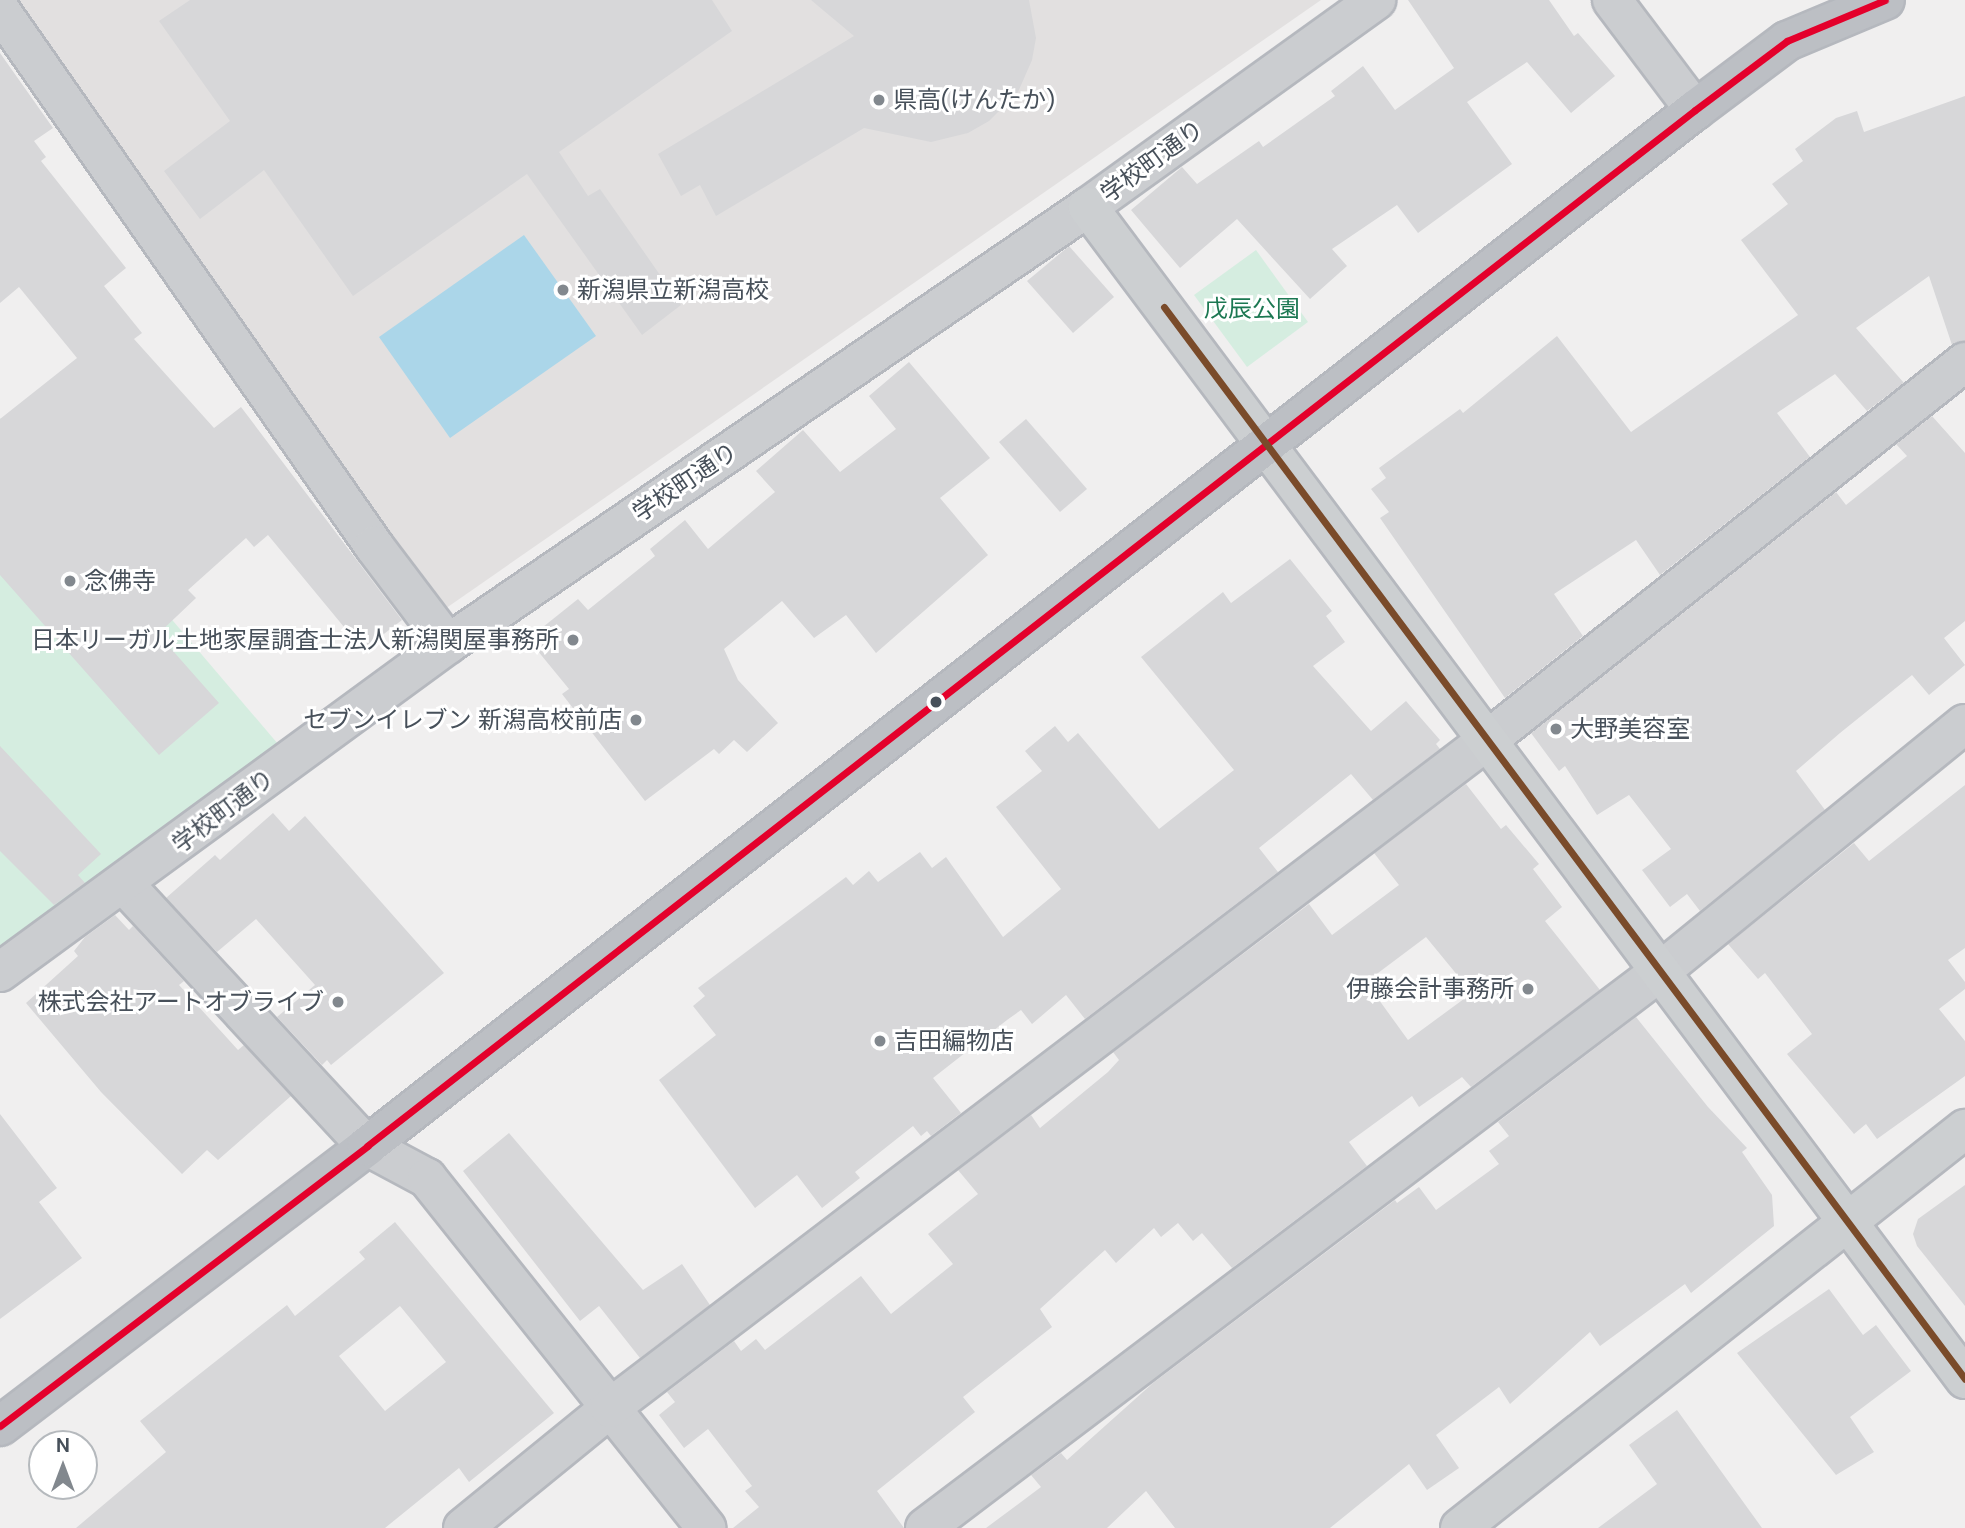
<!DOCTYPE html>
<meta charset="utf-8">
<style>
body{margin:0}
#map{position:relative;width:1965px;height:1528px;overflow:hidden;background:#f0efef;font-family:"DM Sans","Noto Sans JP",sans-serif}
div>[style]{position:absolute}
.education>*{inset:0;background:#e2e0e0}
.green>*{inset:0;background:#d5ede0}
.water>*{inset:0;background:#abd6e9}
.building>*{inset:0;background:#d7d7d9}
.roads{filter:drop-shadow(2px 0 #b5b8be) drop-shadow(-2px 0 #b5b8be) drop-shadow(0 2px #b5b8be) drop-shadow(0 -2px #b5b8be)}
.street>*{height:38px;margin:-19px;padding:0 19px;transform-origin:19px;border-radius:19px;background:#cbcdd0}
.secondary>*{height:38px;margin:-19px;padding:0 19px;transform-origin:19px;border-radius:19px;background:#cccfd1}
.highway>*{height:38px;margin:-19px;padding:0 19px;transform-origin:19px;border-radius:19px;background:#bcbfc4}
.bus-1>*{height:7px;margin:-3.5px;padding:0 3.5px;transform-origin:3.5px;border-radius:3.5px;background:#e4002b}
.bus-2>*{height:7px;margin:-3.5px;padding:0 3.5px;transform-origin:3.5px;border-radius:3.5px;background:#7a4b2a}
.dots>*{width:19px;height:19px;translate:-50% -50%;box-sizing:border-box;border:4px solid #fff;border-radius:50%}
span{translate:-50% -50%;white-space:nowrap;text-align:center;line-height:1.15;-webkit-text-stroke:6px #fff;paint-order:stroke}
.poi-label{font-size:24px;color:#47505a}
.left{translate:0 -50%;text-align:left}
.right{translate:-100% -50%;text-align:right}
.street-label{font-size:24px;color:#47505a}
.park-label{font-size:24px;color:#1c7852}
.north{position:absolute;left:28px;top:1430px;width:70px;height:70px;box-sizing:border-box;background:#fff;border:2px solid #b5b9bd;border-radius:50%;rotate:0deg;font-size:19px;font-weight:700;line-height:28px;text-align:center;color:#47505a}
.north::after{content:'';display:block;margin:auto;width:24px;height:32px;background:#82888e;clip-path:polygon(50% 0,100% 100%,50% 72%,0 100%)}
</style>
<div id="map">
<div class="education">
<div style="clip-path:polygon(18px 0,1321px 0,442px 611px)"></div>
</div>
<div class="green">
<div style="clip-path:polygon(1256px 250px,1308px 322px,1247px 367px,1194px 295px)"></div>
<div style="clip-path:polygon(0 418px,278px 744px,0 946px)"></div>
</div>
<div class="water">
<div style="clip-path:polygon(524px 235px,596px 336px,450px 438px,379px 337px)"></div>
</div>
<div class="building">
<div style="clip-path:polygon(190px 0,712px 0,732px 31px,559px 152px,588px 196px,600px 189px,681px 305px,642px 335px,527px 174px,353px 296px,264px 170px,200px 219px,164px 171px,230px 121px,159px 21px)"></div>
<div style="clip-path:polygon(811px 0,1029px 0,1036px 38px,1032px 60px,1018px 92px,989px 121px,968px 133px,931px 142px,864px 128px,716px 216px,700px 185px,681px 196px,658px 154px,854px 36px)"></div>
<div style="clip-path:polygon(1408px 0,1549px 0,1574px 36px,1578px 33px,1615px 76px,1571px 113px,1527px 62px,1467px 102px,1512px 164px,1418px 233px,1397px 205px,1332px 249px,1347px 266px,1310px 299px,1237px 219px,1180px 268px,1131px 210px,1182px 167px,1197px 184px,1259px 141px,1263px 147px,1335px 96px,1331px 91px,1363px 66px,1395px 110px,1454px 68px)"></div>
<div style="clip-path:polygon(0 53px,53px 128px,34px 141px,46px 157px,41px 161px,126px 268px,104px 286px,142px 333px,134px 339px,214px 428px,241px 407px,402px 620px,363px 650px,268px 535px,254px 547px,246px 538px,188px 590px,196px 598px,158px 634px,219px 703px,159px 755px,0 575px,0 419px,77px 358px,19px 287px,0 303px)"></div>
<div style="clip-path:polygon(1965px 96px,1965px 341px,1952px 345px,1929px 276px,1856px 328px,1904px 383px,1867px 411px,1835px 374px,1777px 413px,1810px 457px,1660px 575px,1636px 540px,1554px 594px,1583px 636px,1505px 698px,1380px 518px,1389px 512px,1371px 489px,1386px 478px,1379px 468px,1460px 409px,1463px 413px,1557px 336px,1631px 432px,1798px 315px,1741px 240px,1788px 204px,1772px 184px,1803px 161px,1795px 149px,1836px 118px,1857px 111px,1864px 132px)"></div>
<div style="clip-path:polygon(1069px 246px,1114px 297px,1073px 333px,1027px 281px)"></div>
<div style="clip-path:polygon(909px 362px,990px 458px,940px 498px,988px 555px,876px 653px,846px 615px,814px 638px,782px 601px,724px 649px,738px 680px,778px 723px,747px 752px,734px 740px,719px 754px,714px 749px,645px 801px,562px 694px,569px 689px,528px 639px,578px 599px,588px 610px,655px 556px,650px 549px,685px 520px,708px 549px,775px 492px,756px 471px,803px 430px,840px 472px,896px 429px,869px 396px)"></div>
<div style="clip-path:polygon(1932px 416px,1965px 453px,1965px 621px,1944px 638px,1965px 665px,1929px 695px,1912px 675px,1840px 733px,1796px 771px,1825px 810px,1700px 911px,1687px 894px,1670px 907px,1642px 870px,1671px 849px,1629px 795px,1597px 815px,1565px 766px,1559px 771px,1531px 733px,1836px 492px,1846px 505px,1907px 456px,1896px 444px)"></div>
<div style="clip-path:polygon(1026px 419px,1087px 489px,1060px 512px,999px 442px)"></div>
<div style="clip-path:polygon(1290px 559px,1332px 611px,1326px 616px,1345px 642px,1313px 666px,1371px 731px,1406px 701px,1440px 740px,1436px 744px,1440px 749px,1373px 800px,1351px 774px,1259px 848px,1278px 872px,1085px 1019px,1066px 995px,1032px 1024px,1021px 1010px,1007px 1020px,933px 1078px,961px 1113px,931px 1136px,927px 1131px,921px 1136px,913px 1126px,855px 1172px,860px 1178px,822px 1208px,797px 1175px,755px 1208px,659px 1080px,716px 1035px,693px 1006px,705px 996px,698px 988px,846px 877px,853px 885px,869px 871px,878px 882px,920px 852px,932px 868px,946px 857px,1003px 937px,1061px 889px,996px 807px,1042px 771px,1025px 751px,1055px 726px,1068px 742px,1078px 733px,1159px 829px,1234px 770px,1141px 657px,1223px 592px,1231px 603px)"></div>
<div style="clip-path:polygon(0 746px,101px 854px,78px 875px,85px 883px,54px 905px,0 851px)"></div>
<div style="clip-path:polygon(evenodd,1466px 784px,1501px 829px,1506px 825px,1539px 864px,1533px 869px,1562px 907px,1545px 921px,1600px 990px,1471px 1087px,1462px 1077px,1419px 1107px,1412px 1096px,1349px 1142px,1367px 1166px,1232px 1268px,1202px 1233px,1193px 1241px,1178px 1223px,1161px 1237px,1154px 1228px,1116px 1263px,1105px 1250px,1040px 1309px,1052px 1327px,963px 1397px,975px 1412px,877px 1491px,904px 1528px,733px 1528px,759px 1507px,745px 1491px,752px 1486px,708px 1429px,684px 1448px,659px 1415px,675px 1402px,667px 1392px,734px 1341px,741px 1351px,756px 1339px,765px 1350px,861px 1276px,891px 1314px,953px 1264px,928px 1234px,978px 1194px,958px 1170px,1031px 1115px,1040px 1128px,1108px 1072px,1119px 1060px,1113px 1052px,1309px 904px,1332px 935px,1399px 885px,1374px 853px,1466px 784px,1426px 937px,1472px 993px,1408px 1040px,1366px 982px,1426px 937px)"></div>
<div style="clip-path:polygon(1965px 785px,1965px 948px,1948px 960px,1965px 982px,1965px 989px,1939px 1009px,1965px 1041px,1965px 1076px,1877px 1139px,1866px 1124px,1854px 1134px,1787px 1054px,1812px 1034px,1765px 973px,1758px 979px,1728px 944px,1854px 843px,1869px 861px)"></div>
<div style="clip-path:polygon(273px 813px,289px 831px,305px 816px,444px 973px,331px 1065px,327px 1060px,322px 1065px,277px 1017px,315px 985px,256px 919px,217px 952px,166px 898px,215px 855px,220px 860px)"></div>
<div style="clip-path:polygon(115px 915px,129px 930px,133px 926px,184px 981px,179px 985px,238px 1050px,244px 1045px,291px 1096px,218px 1160px,207px 1150px,182px 1174px,101px 1092px,26px 1003px,78px 956px,74px 951px,85px 937px)"></div>
<div style="clip-path:polygon(1636px 1017px,1708px 1107px,1747px 1148px,1742px 1152px,1772px 1195px,1774px 1226px,1691px 1293px,1685px 1284px,1600px 1346px,1590px 1332px,1510px 1404px,1499px 1387px,1436px 1435px,1459px 1468px,1427px 1490px,1409px 1464px,1330px 1528px,1175px 1528px,1146px 1491px,1107px 1528px,986px 1528px,1041px 1487px,1031px 1475px,1061px 1453px,1067px 1460px,1153px 1383px,1395px 1200px,1397px 1203px,1419px 1187px,1436px 1210px,1499px 1164px,1489px 1151px,1509px 1136px,1498px 1122px)"></div>
<div style="clip-path:polygon(0 1114px,57px 1188px,39px 1202px,82px 1258px,0 1319px)"></div>
<div style="clip-path:polygon(509px 1133px,643px 1290px,682px 1264px,710px 1305px,640px 1358px,599px 1306px,580px 1321px,463px 1171px)"></div>
<div style="clip-path:polygon(1965px 1185px,1965px 1306px,1917px 1246px,1913px 1234px,1918px 1219px)"></div>
<div style="clip-path:polygon(evenodd,395px 1222px,554px 1413px,469px 1482px,459px 1468px,385px 1528px,76px 1528px,166px 1452px,140px 1421px,287px 1305px,295px 1316px,365px 1259px,359px 1252px,395px 1222px,400px 1306px,446px 1362px,385px 1411px,339px 1356px,400px 1306px)"></div>
<div style="clip-path:polygon(1829px 1289px,1863px 1335px,1876px 1325px,1911px 1371px,1850px 1417px,1874px 1452px,1836px 1475px,1737px 1353px)"></div>
<div style="clip-path:polygon(1677px 1410px,1762px 1528px,1598px 1528px,1657px 1484px,1629px 1445px)"></div>
</div>
<div class="roads">
<div class="street">
<div style="left:1612px;top:0;width:138px;rotate:53deg"></div>
<div style="left:0;top:10px;width:654px;rotate:55.09deg"></div>
<div style="left:374px;top:546px;width:123px;rotate:52.9deg"></div>
<div style="left:124px;top:884px;width:357px;rotate:47.2deg"></div>
<div style="left:367px;top:1146px;width:68px;rotate:28.1deg"></div>
<div style="left:427px;top:1178px;width:448px;rotate:51.4deg"></div>
<div style="left:0;top:972px;width:555px;rotate:-36.21deg"></div>
<div style="left:448px;top:644px;width:775px;rotate:-34.33deg"></div>
<div style="left:1088px;top:207px;width:355px;rotate:-35.7deg"></div>
<div style="left:463px;top:1528px;width:190px;rotate:-39.2deg"></div>
<div style="left:610px;top:1408px;width:1106px;rotate:-37.28deg"></div>
<div style="left:1490px;top:738px;width:606px;rotate:-38.36deg"></div>
<div style="left:925px;top:1528px;width:924px;rotate:-37.13deg"></div>
<div style="left:1662px;top:970px;width:390px;rotate:-39.1deg"></div>
</div>
<div class="secondary">
<div style="left:1088px;top:207px;width:1464px;rotate:53.19deg"></div>
<div style="left:1460px;top:1528px;width:644px;rotate:-38.31deg"></div>
</div>
<div class="highway">
<div style="left:0;top:1426px;width:462px;rotate:-37.3deg"></div>
<div style="left:367px;top:1146px;width:1684px;rotate:-37.96deg"></div>
<div style="left:1695px;top:110px;width:115px;rotate:-36.9deg"></div>
<div style="left:1787px;top:41px;width:106px;rotate:-22.7deg"></div>
</div>
</div>
<div class="bus-1">
<div style="left:0;top:1426px;width:462px;rotate:-37.3deg"></div>
<div style="left:367px;top:1146px;width:1684px;rotate:-37.96deg"></div>
<div style="left:1695px;top:110px;width:115px;rotate:-36.9deg"></div>
<div style="left:1787px;top:41px;width:106px;rotate:-22.7deg"></div>
</div>
<div class="bus-2">
<div style="left:1164px;top:307px;width:1338px;rotate:53.23deg"></div>
</div>
<div class="dots">
<div style="left:879px;top:100px;background:#82888e"></div>
<div style="left:563px;top:290px;background:#82888e"></div>
<div style="left:70px;top:581px;background:#82888e"></div>
<div style="left:573px;top:640px;background:#82888e"></div>
<div style="left:936px;top:702px;background:#47505a"></div>
<div style="left:636px;top:720px;background:#82888e"></div>
<div style="left:1556px;top:729px;background:#82888e"></div>
<div style="left:1528px;top:989px;background:#82888e"></div>
<div style="left:338px;top:1002px;background:#82888e"></div>
<div style="left:880px;top:1041px;background:#82888e"></div>
</div>
<div class="poi-label">
<span class="left" style="left:893px;top:100px">県高(けんたか)</span>
<span class="left" style="left:577px;top:290px">新潟県立新潟高校</span>
<span class="left" style="left:84px;top:581px">念佛寺</span>
<span class="right" style="left:559px;top:640px">日本リーガル土地家屋調査士法人新潟関屋事務所</span>
<span class="right" style="left:622px;top:720px">セブンイレブン 新潟高校前店</span>
<span class="left" style="left:1570px;top:729px">大野美容室</span>
<span class="right" style="left:1514px;top:989px">伊藤会計事務所</span>
<span class="right" style="left:324px;top:1002px">株式会社アートオブライブ</span>
<span class="left" style="left:894px;top:1041px">吉田編物店</span>
</div>
<div class="street-label">
<span style="left:1152px;top:161px;rotate:-36deg">学校町通り</span>
<span style="left:685px;top:482px;rotate:-34deg">学校町通り</span>
<span style="left:223px;top:811px;rotate:-37deg">学校町通り</span>
</div>
<div class="park-label">
<span style="left:1252px;top:309px">戊辰公園</span>
</div>
<div class="north">N</div>
</div>
